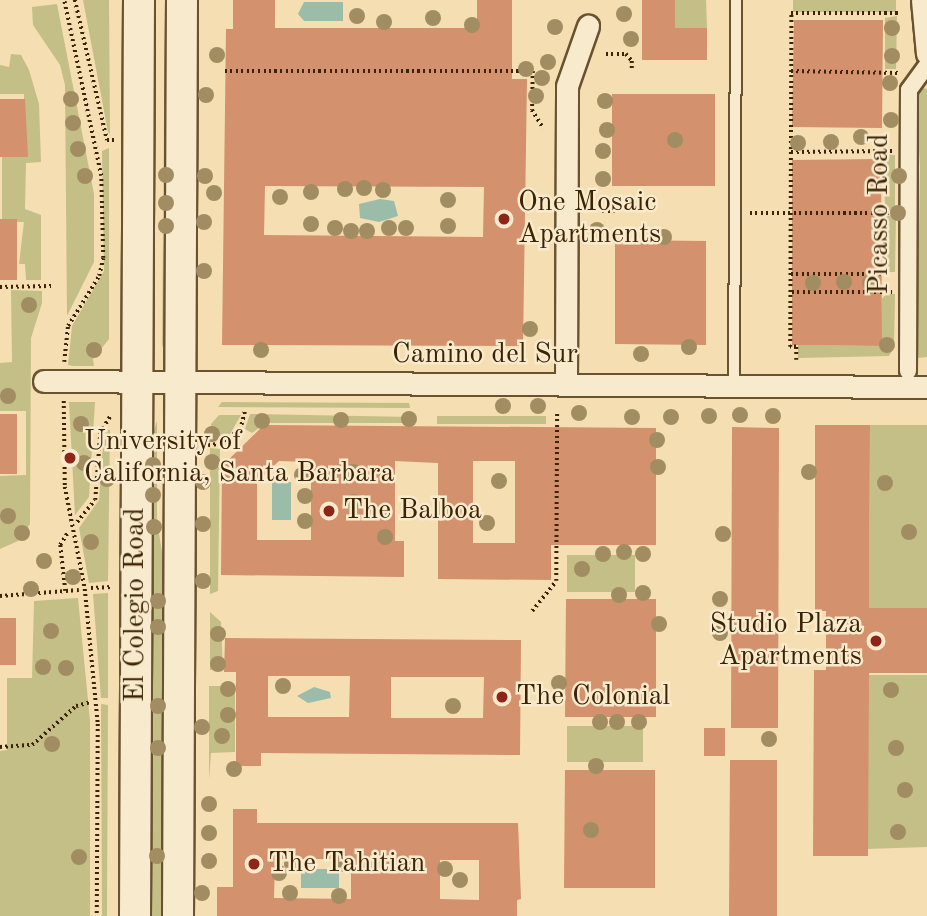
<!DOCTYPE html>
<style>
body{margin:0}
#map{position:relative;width:927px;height:916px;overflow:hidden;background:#f5deb1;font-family:"Old Standard TT",serif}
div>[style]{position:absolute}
.green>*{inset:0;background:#c4bf86}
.water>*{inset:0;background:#9cbcaa}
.building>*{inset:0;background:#d3916d}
.path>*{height:3.5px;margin-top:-1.75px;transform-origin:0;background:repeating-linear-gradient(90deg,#3c2304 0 2px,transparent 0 5.5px)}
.roads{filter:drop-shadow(2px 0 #6a522f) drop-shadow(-2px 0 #6a522f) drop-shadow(0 2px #6a522f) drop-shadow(0 -2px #6a522f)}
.service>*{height:10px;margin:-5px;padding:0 5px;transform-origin:5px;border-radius:5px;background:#f8eacc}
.pedestrian>*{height:16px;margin:-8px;padding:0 8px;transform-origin:8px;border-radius:8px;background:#f8eacc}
.minor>*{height:21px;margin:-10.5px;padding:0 10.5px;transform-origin:10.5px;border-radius:10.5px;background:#f8eacc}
.secondary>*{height:30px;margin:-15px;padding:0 15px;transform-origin:15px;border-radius:15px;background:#f8eacc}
.trees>*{width:16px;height:16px;margin:-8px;border-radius:50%;background:#a28d63}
.dots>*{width:19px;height:19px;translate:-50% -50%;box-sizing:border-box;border:4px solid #f8eacc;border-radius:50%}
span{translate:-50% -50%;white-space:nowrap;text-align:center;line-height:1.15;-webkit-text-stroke:5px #f8eacc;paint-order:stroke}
.poi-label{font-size:28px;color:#3c2304}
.left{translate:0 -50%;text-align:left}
.right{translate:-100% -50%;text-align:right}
.street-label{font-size:28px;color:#3c2304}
</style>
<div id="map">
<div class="green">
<div style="clip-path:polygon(83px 0,109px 0,110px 134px,108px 132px)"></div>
<div style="clip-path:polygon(675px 0,706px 0,707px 28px,675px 28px)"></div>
<div style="clip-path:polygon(793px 0,896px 0,896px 12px,793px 12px)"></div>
<div style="clip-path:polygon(57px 4px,94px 194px,94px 262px,67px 316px,65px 85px,60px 65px,33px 25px,32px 7px)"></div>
<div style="clip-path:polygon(897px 16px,896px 69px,885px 69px,885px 18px)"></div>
<div style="clip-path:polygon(11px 54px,21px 55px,29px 70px,39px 104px,41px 162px,26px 163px,25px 209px,41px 215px,41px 280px,26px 280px,25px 264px,19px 264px,24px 222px,2px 222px,2px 154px,24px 154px,24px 94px,0 94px,0 65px,9px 67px)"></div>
<div style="clip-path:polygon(920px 87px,927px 89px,927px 357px,917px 358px,920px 166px,916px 98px)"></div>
<div style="clip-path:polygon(164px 118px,170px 142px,167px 329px,162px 348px)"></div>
<div style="clip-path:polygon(109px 148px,109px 339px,93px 359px,94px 366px,73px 366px,68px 365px,72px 326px,104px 271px,102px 151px)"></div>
<div style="clip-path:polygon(884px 155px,895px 155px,895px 211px,885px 211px)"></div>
<div style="clip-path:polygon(896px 215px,895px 272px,885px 272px,884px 216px)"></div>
<div style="clip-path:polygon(11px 290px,42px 291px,42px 303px,31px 338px,30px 524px,18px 541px,0 549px,0 476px,26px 475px,26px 411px,0 411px,0 363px,12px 362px)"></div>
<div style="clip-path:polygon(886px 294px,895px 294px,894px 347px,889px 356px,798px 358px,798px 345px,881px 346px,882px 299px)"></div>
<div style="clip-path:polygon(69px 402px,95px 402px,89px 497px,75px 515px)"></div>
<div style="clip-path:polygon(222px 402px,409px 403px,410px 408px,218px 407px)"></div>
<div style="clip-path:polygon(250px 414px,412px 417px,412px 423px,266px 423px,252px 433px,245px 429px)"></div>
<div style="clip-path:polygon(219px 415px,241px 415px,230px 434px,211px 441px,211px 424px)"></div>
<div style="clip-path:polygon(437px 416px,546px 416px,546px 424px,437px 424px)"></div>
<div style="clip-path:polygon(157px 421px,157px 521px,165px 571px,167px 916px,146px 916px,152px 436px)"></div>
<div style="clip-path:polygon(870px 425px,927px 425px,927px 608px,869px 608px)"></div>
<div style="clip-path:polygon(104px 430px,110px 430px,108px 581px,89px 583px,79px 528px,99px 500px)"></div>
<div style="clip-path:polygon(210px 448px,220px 449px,218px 591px,210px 594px)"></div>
<div style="clip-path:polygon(567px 555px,635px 555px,635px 592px,567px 592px)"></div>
<div style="clip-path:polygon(108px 593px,108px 698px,101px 698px,93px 594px)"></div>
<div style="clip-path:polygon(78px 598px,90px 721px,90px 916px,0 916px,0 751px,7px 750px,7px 678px,32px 678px,34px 601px)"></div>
<div style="clip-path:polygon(210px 612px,221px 622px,223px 670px,210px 670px)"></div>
<div style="clip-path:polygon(867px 675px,927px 675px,927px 847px,866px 849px)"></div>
<div style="clip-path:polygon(209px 686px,235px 686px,235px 752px,211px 753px,209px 780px)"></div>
<div style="clip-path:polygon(101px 704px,108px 705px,107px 916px,102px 916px)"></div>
<div style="clip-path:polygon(567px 726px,643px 726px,643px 762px,567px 762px)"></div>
</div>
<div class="water">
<div style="clip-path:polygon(304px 2px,343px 2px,343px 21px,304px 21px,298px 14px)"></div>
<div style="clip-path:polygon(380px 199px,394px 201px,398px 216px,379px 222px,360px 218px,359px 204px)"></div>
<div style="clip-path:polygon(272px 482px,291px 482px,291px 520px,272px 520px)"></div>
<div style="clip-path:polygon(314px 687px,330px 692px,331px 698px,308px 703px,297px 696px)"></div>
<div style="clip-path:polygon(301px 869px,339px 869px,339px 888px,301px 888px)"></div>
</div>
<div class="building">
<div style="clip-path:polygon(evenodd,233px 0,275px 0,275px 28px,477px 28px,477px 0,512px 0,512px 79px,527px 79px,523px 346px,222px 345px,226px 29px,233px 29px,233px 0,265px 186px,484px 187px,483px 237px,264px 235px,265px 186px)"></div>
<div style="clip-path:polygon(642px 0,675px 0,675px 28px,707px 28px,707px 60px,642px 60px)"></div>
<div style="clip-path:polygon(794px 20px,883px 20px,882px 128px,792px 127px)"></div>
<div style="clip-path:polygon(612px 94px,715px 94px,715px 186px,612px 186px)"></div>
<div style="clip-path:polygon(0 99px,25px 99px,28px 157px,0 157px)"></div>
<div style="clip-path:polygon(881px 159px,882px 346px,792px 345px,792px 160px)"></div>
<div style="clip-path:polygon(0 219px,17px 219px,17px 280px,0 280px)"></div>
<div style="clip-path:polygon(615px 240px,706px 241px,706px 345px,615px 344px)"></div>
<div style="clip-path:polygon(0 414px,17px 414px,17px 474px,0 474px)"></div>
<div style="clip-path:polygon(evenodd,264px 425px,656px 428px,656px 545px,551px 545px,551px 580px,438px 579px,438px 463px,395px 461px,395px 541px,404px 541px,404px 577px,221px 575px,222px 466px,264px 425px,279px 461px,311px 462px,311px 540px,257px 540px,257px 482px,279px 461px,264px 425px,473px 461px,515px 461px,515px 543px,473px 543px,473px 461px)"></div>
<div style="clip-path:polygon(815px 425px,870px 425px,869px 608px,927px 608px,927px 673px,869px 673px,868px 856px,813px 856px,814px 670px,826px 670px,826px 611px,815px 611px)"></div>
<div style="clip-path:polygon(732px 427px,779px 428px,778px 728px,731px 728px)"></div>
<div style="clip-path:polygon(566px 599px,656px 599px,656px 717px,565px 717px)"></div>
<div style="clip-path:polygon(0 618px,16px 618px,16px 665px,0 665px)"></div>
<div style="clip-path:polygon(evenodd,225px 638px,521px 640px,520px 755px,261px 753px,261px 766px,236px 766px,236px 672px,224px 672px,225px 638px,268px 676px,350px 676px,349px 717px,268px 717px,268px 676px,225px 638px,391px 677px,484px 677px,483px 718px,391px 718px,391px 677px)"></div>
<div style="clip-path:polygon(704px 728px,725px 728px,725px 756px,704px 756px)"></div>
<div style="clip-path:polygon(730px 760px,777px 760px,777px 916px,729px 916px)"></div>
<div style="clip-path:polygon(565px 770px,655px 770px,655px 888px,564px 888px)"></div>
<div style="clip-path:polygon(evenodd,233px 809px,257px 809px,257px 823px,518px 823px,521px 899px,517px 900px,517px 916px,217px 916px,217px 887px,233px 887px,233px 809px,275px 859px,351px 859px,351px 899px,274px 898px,275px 859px,233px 809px,440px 860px,479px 860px,479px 900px,440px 899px,440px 860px)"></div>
</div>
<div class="path">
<div style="left:75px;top:0;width:144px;rotate:77.1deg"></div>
<div style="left:107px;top:140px;width:9px"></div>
<div style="left:606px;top:54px;width:20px"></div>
<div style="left:626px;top:54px;width:9px;rotate:49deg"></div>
<div style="left:632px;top:61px;width:10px;rotate:90deg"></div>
<div style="left:225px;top:71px;width:308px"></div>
<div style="left:533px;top:71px;width:39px;rotate:91deg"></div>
<div style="left:532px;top:110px;width:22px;rotate:58deg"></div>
<div style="left:791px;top:71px;width:108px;rotate:1.1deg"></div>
<div style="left:791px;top:152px;width:102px;rotate:-0.6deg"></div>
<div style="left:602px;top:211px;width:15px"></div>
<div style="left:750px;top:213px;width:143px"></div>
<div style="left:791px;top:274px;width:99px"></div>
<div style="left:0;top:287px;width:51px;rotate:-1.1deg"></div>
<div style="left:792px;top:292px;width:100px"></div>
<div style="left:796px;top:360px;width:13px;rotate:-90deg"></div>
<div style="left:796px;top:347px;width:6px;rotate:180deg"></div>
<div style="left:790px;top:347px;width:334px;rotate:-89.8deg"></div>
<div style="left:791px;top:13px;width:108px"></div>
<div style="left:64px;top:362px;width:36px;rotate:-84deg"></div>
<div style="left:68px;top:326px;width:59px;rotate:-58.2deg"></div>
<div style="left:99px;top:276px;width:18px;rotate:-77deg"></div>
<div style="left:103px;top:258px;width:82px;rotate:-91.4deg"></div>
<div style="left:101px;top:176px;width:180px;rotate:-101.9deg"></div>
<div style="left:64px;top:401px;width:86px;rotate:89.3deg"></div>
<div style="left:65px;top:487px;width:104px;rotate:78.9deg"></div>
<div style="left:85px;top:589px;width:136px;rotate:84.5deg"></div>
<div style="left:98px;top:724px;width:192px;rotate:90.3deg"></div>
<div style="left:208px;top:445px;width:11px;rotate:-5deg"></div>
<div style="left:219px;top:444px;width:25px;rotate:-34deg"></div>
<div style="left:240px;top:430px;width:21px;rotate:-76deg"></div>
<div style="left:77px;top:522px;width:28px;rotate:-51deg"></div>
<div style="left:95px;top:500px;width:67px;rotate:-85.7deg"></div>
<div style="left:100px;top:433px;width:21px;rotate:-59deg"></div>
<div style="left:91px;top:588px;width:21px;rotate:-3deg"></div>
<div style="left:65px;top:591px;width:46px;rotate:-96.2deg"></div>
<div style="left:60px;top:545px;width:15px;rotate:-58deg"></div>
<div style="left:0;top:596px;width:79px;rotate:-4.3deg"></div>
<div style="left:532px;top:611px;width:38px;rotate:-51deg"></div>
<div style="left:556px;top:581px;width:170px;rotate:-89.7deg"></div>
<div style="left:0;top:747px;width:32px;rotate:-4deg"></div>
<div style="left:32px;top:745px;width:59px;rotate:-41.6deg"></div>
<div style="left:76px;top:706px;width:16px;rotate:-15deg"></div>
</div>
<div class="roads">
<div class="service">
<div style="left:734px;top:384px;width:384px;rotate:-89.7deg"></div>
</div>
<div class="pedestrian">
<div style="left:908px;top:371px;width:281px;rotate:-89.8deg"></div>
<div style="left:909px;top:90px;width:31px;rotate:-54deg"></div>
</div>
<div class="minor">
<div style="left:922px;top:0;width:54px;rotate:84.7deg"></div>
<div style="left:44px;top:381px;width:883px;rotate:0.39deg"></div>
<div style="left:566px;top:383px;width:297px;rotate:-89.8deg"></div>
<div style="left:567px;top:86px;width:64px;rotate:-70.7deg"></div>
</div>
<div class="secondary">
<div style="left:135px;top:916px;width:916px;rotate:-89.75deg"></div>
<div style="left:178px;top:916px;width:916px;rotate:-89.75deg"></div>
</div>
</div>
<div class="trees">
<div style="left:624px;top:14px"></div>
<div style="left:357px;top:16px"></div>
<div style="left:433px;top:18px"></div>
<div style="left:384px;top:22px"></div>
<div style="left:472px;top:25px"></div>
<div style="left:555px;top:27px"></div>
<div style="left:892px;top:28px"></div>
<div style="left:631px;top:39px"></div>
<div style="left:217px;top:55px"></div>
<div style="left:892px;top:56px"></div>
<div style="left:548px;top:62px"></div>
<div style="left:526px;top:69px"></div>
<div style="left:542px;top:78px"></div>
<div style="left:890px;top:83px"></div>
<div style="left:206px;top:95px"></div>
<div style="left:536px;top:96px"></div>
<div style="left:71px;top:99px"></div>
<div style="left:605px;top:101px"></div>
<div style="left:891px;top:120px"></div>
<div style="left:73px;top:123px"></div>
<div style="left:607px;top:130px"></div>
<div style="left:861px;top:137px"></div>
<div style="left:675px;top:140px"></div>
<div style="left:831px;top:142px"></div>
<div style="left:798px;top:143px"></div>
<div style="left:78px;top:149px"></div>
<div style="left:603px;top:151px"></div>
<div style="left:166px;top:175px"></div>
<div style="left:85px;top:176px"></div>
<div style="left:205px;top:176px"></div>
<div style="left:899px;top:176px"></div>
<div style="left:603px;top:179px"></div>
<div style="left:364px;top:188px"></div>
<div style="left:345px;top:189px"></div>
<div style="left:383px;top:190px"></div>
<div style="left:311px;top:192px"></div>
<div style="left:214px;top:193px"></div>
<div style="left:280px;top:197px"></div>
<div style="left:448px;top:200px"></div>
<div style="left:166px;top:203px"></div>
<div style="left:898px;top:213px"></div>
<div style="left:204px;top:222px"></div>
<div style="left:311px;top:224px"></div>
<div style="left:166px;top:226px"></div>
<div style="left:448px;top:226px"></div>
<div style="left:335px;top:228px"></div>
<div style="left:389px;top:228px"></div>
<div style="left:406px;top:228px"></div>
<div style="left:597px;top:230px"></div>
<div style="left:351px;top:231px"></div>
<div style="left:367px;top:231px"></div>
<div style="left:664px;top:237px"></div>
<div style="left:204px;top:271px"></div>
<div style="left:844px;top:282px"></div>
<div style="left:813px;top:283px"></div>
<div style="left:870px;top:283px"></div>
<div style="left:29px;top:305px"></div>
<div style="left:530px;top:329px"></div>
<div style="left:887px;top:345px"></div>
<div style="left:689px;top:347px"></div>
<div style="left:94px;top:350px"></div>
<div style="left:261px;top:350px"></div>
<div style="left:641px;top:354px"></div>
<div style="left:8px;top:396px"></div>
<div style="left:503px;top:406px"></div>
<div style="left:538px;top:406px"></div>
<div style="left:579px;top:413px"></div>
<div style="left:740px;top:415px"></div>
<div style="left:709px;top:416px"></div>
<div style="left:773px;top:416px"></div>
<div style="left:632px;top:417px"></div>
<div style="left:671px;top:417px"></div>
<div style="left:409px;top:419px"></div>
<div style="left:341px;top:420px"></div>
<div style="left:262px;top:421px"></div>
<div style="left:81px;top:424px"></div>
<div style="left:212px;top:434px"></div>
<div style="left:657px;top:440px"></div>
<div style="left:212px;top:462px"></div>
<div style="left:84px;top:463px"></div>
<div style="left:153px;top:465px"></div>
<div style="left:658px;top:467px"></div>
<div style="left:353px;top:472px"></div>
<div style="left:809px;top:472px"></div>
<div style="left:302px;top:475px"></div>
<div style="left:107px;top:479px"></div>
<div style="left:499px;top:481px"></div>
<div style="left:203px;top:482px"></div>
<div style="left:885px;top:483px"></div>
<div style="left:153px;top:495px"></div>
<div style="left:305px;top:496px"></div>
<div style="left:354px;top:502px"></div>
<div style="left:8px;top:516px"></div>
<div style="left:305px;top:521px"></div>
<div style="left:487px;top:523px"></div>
<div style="left:203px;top:524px"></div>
<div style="left:154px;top:527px"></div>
<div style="left:909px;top:532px"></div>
<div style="left:22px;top:533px"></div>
<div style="left:723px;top:534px"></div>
<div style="left:385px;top:537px"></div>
<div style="left:91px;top:542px"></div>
<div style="left:624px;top:552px"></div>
<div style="left:603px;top:554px"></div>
<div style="left:643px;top:554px"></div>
<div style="left:44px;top:561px"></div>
<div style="left:582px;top:569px"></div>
<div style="left:73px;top:577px"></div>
<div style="left:203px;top:581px"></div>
<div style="left:31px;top:589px"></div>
<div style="left:643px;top:593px"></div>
<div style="left:619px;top:595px"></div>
<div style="left:720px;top:599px"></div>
<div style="left:158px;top:601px"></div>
<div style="left:659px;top:624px"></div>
<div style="left:158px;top:627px"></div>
<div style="left:51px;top:631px"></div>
<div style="left:720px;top:633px"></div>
<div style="left:218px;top:634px"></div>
<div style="left:218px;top:664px"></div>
<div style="left:43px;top:667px"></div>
<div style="left:66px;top:668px"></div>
<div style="left:559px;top:683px"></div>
<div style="left:283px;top:686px"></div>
<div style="left:228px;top:689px"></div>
<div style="left:891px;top:690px"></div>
<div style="left:158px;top:706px"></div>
<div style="left:453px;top:706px"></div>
<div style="left:228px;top:715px"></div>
<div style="left:600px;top:722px"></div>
<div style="left:617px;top:722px"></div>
<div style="left:639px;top:722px"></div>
<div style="left:202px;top:727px"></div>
<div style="left:222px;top:736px"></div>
<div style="left:769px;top:739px"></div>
<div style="left:52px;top:744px"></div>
<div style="left:158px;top:748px"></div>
<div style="left:896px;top:748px"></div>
<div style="left:596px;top:766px"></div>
<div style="left:234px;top:769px"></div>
<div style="left:905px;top:790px"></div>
<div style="left:209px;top:804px"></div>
<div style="left:591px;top:830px"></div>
<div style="left:898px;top:832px"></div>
<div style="left:209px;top:833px"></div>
<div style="left:157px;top:856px"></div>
<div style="left:79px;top:857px"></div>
<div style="left:209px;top:861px"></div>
<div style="left:292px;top:864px"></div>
<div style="left:342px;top:864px"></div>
<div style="left:445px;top:869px"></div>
<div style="left:279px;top:873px"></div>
<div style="left:460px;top:880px"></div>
<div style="left:202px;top:893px"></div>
<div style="left:290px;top:893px"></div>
<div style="left:339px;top:896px"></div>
</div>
<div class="dots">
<div style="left:504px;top:219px;background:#8f2418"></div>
<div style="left:70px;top:458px;background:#8f2418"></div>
<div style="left:329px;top:511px;background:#8f2418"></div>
<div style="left:876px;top:641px;background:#8f2418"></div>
<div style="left:502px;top:697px;background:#8f2418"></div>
<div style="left:254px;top:864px;background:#8f2418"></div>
</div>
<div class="poi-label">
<span class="left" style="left:518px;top:219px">One Mosaic<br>Apartments</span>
<span class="left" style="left:84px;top:458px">University of<br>California, Santa Barbara</span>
<span class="left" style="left:343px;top:511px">The Balboa</span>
<span class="right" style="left:862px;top:641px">Studio Plaza<br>Apartments</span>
<span class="left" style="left:516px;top:697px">The Colonial</span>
<span class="left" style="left:268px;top:864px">The Tahitian</span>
</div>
<div class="street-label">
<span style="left:880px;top:214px;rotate:-90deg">Picasso Road</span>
<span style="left:485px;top:355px">Camino del Sur</span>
<span style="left:136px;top:605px;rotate:-90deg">El Colegio Road</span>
</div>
</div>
